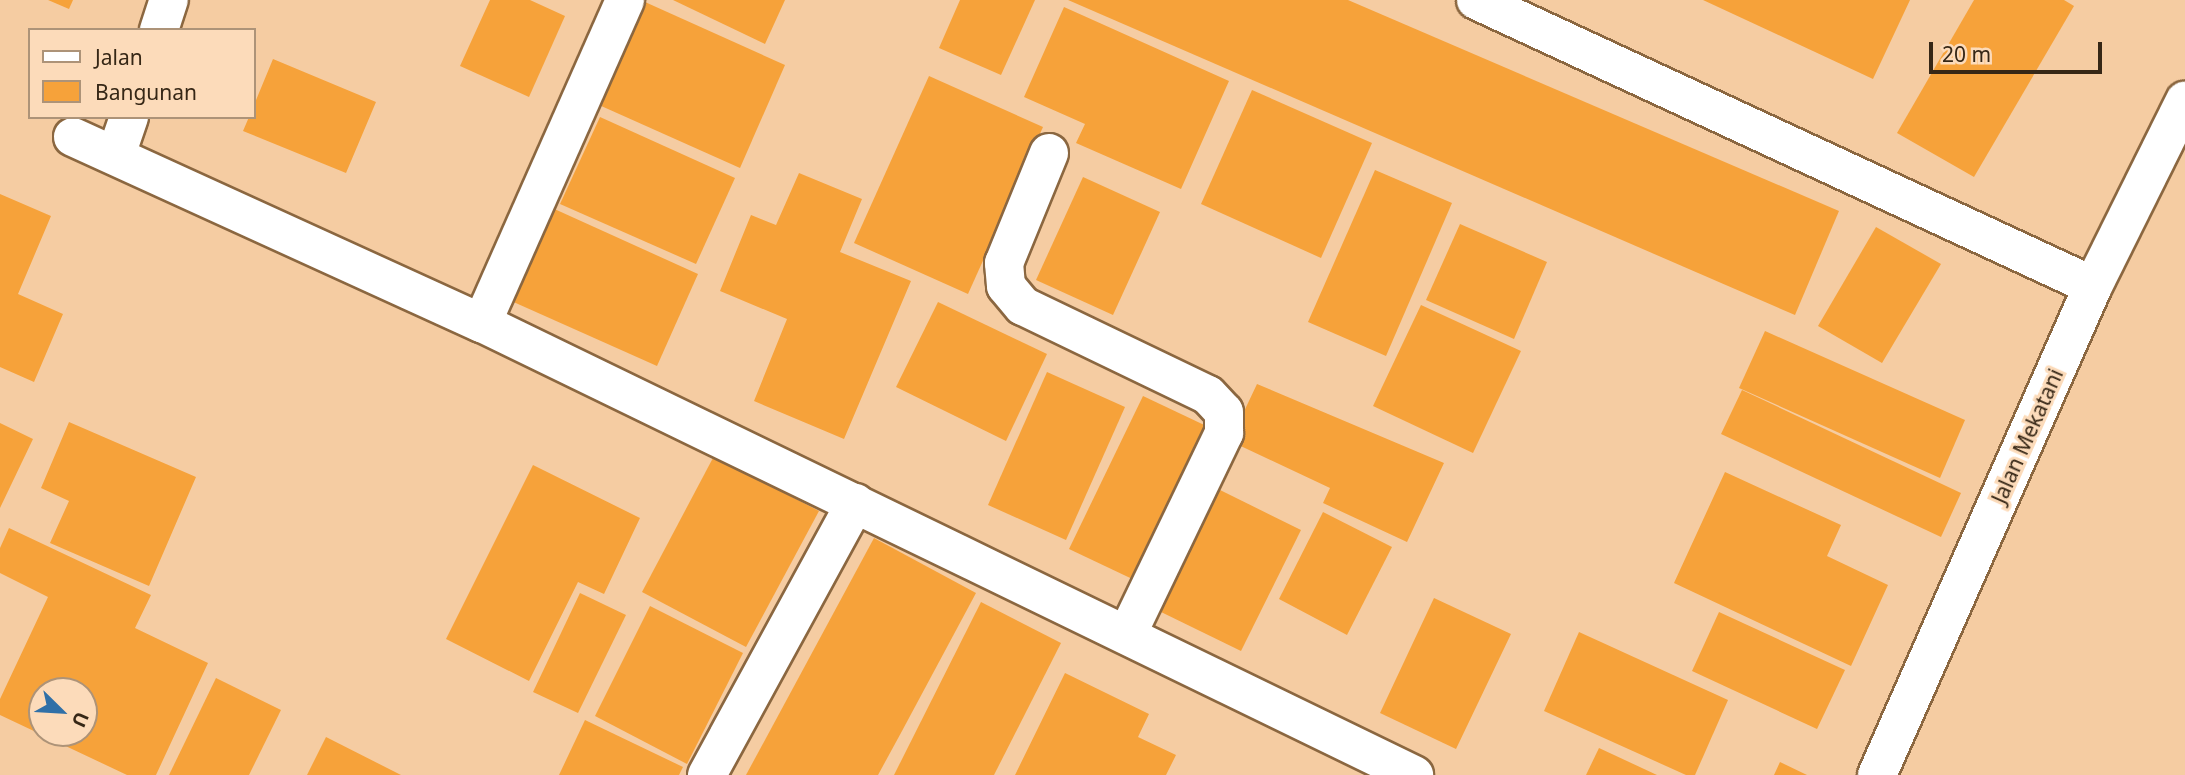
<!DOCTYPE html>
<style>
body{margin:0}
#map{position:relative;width:2185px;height:775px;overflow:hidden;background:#f5cca2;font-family:"Noto Sans",sans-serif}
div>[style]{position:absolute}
.building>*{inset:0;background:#f6a23a}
.roads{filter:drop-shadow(2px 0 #8b6740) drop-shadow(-2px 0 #8b6740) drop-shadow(0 2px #8b6740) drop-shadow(0 -2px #8b6740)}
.minor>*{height:38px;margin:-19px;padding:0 19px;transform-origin:19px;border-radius:19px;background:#fff}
span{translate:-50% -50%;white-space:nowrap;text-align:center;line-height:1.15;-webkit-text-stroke:6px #fcdbba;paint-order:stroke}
.street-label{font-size:21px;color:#362716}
.legend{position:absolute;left:28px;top:28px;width:228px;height:91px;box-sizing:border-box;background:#fcdbba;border:2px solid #ad9378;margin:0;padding:9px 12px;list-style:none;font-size:21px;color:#362716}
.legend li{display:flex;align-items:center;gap:14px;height:35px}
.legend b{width:35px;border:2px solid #ad9378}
.north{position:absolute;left:28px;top:677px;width:70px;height:70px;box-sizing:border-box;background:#fcdbba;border:2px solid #ad9378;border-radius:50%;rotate:114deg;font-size:19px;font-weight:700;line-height:28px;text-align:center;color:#362716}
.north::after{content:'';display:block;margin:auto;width:24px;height:32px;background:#3070a7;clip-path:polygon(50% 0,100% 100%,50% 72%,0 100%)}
.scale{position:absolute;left:1929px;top:42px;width:173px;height:32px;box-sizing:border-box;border:4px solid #362716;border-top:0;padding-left:9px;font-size:21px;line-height:24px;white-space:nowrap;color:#362716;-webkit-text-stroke:5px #fcdbba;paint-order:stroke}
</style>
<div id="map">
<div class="building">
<div style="clip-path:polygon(48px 0,73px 0,69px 9px)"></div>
<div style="clip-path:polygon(490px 0,530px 0,565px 16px,529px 97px,460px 66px)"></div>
<div style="clip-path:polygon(673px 0,785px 0,765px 44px)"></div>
<div style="clip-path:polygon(960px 0,1035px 0,1001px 75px,939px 48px)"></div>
<div style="clip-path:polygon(1068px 0,1348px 0,1839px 211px,1795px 315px)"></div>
<div style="clip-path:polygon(1703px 0,1910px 0,1873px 79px)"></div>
<div style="clip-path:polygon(1974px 0,2064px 0,2074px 6px,1974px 177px,1897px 133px)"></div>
<div style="clip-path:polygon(645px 2px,785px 65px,740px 168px,599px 105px)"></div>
<div style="clip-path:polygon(1064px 7px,1229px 81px,1181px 189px,1076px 143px,1085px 124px,1024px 97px)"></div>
<div style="clip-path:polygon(273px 59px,376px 102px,346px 173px,243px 131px,249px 117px,254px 117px,254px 105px)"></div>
<div style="clip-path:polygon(929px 76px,1043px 127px,968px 294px,854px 243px)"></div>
<div style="clip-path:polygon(1252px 90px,1372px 143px,1321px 258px,1201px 204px)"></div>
<div style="clip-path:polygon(600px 117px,735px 178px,696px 264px,560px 204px)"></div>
<div style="clip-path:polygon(1375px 170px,1452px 203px,1386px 356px,1308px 322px)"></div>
<div style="clip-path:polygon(799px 173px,862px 199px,840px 252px,911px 281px,844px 439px,754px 401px,787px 319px,720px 291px,751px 215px,776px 225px)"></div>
<div style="clip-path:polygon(1083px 177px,1160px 212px,1113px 315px,1036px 280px)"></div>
<div style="clip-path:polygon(0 194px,51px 216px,18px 294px,63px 314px,34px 382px,0 367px)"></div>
<div style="clip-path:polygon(550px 207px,698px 274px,657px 366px,509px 300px)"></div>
<div style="clip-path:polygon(1460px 224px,1547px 262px,1514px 339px,1426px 300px)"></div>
<div style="clip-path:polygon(1876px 227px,1941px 264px,1882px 363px,1818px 326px)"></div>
<div style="clip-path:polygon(938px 302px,1047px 354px,1006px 441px,896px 387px)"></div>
<div style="clip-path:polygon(1421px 305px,1521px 351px,1473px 453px,1373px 406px)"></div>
<div style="clip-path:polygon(1765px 331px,1965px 420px,1940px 478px,1739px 388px)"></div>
<div style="clip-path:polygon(1047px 372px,1125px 407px,1066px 540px,988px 505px)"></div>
<div style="clip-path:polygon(1257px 384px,1444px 463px,1407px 542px,1323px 503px,1330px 488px,1230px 441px)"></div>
<div style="clip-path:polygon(1742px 390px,1961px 493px,1941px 537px,1721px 434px)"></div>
<div style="clip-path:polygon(1143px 396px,1219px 432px,1145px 585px,1069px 549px)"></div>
<div style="clip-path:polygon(69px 422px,196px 477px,149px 586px,50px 543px,69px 501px,41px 488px)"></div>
<div style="clip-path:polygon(0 423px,33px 439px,0 508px)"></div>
<div style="clip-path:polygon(714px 456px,819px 511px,746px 647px,642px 592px)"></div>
<div style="clip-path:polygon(533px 465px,640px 518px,604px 594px,578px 582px,529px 681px,446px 639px)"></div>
<div style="clip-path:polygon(1725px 472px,1841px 525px,1827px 556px,1888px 585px,1851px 666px,1674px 583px)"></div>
<div style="clip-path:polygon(1218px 489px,1301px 530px,1241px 651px,1159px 611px)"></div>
<div style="clip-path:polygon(1323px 512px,1392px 547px,1347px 635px,1279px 599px)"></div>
<div style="clip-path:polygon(evenodd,9px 528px,151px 595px,135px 628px,208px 663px,156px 775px,127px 775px,0 715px,0 699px,48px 597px,0 573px,0 548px,9px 528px,42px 691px,84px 691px,84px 733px,42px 733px,42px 691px)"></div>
<div style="clip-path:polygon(874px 538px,976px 593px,902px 731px,878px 775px,746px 775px)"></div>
<div style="clip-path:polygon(580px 593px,626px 615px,578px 713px,533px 692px)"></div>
<div style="clip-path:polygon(1434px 598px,1511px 634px,1456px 749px,1380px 713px)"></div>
<div style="clip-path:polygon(981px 602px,1061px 643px,994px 775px,894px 775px)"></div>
<div style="clip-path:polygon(650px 606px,743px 653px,687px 764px,595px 716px)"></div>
<div style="clip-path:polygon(1719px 612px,1845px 670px,1817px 729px,1692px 671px)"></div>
<div style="clip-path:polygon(1579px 632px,1728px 700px,1695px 775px,1686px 775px,1544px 711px)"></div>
<div style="clip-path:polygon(1065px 673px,1149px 714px,1138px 737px,1176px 755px,1166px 775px,1015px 775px)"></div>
<div style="clip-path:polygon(216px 678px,281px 710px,249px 775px,169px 775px)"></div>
<div style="clip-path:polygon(585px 720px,683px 767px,679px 775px,559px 775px)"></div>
<div style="clip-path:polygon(326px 737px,401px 775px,307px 775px)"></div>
<div style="clip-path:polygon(1599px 748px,1657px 775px,1586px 775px)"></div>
<div style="clip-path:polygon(1780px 762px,1807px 775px,1774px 775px)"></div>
</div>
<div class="roads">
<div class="minor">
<div style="left:1476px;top:0;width:680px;rotate:24.87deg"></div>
<div style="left:159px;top:30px;width:32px;rotate:-72deg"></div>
<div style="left:73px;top:137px;width:449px;rotate:24.5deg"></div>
<div style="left:482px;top:323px;width:1036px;rotate:25.87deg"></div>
<div style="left:1049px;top:153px;width:119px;rotate:112.2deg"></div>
<div style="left:1004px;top:263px;width:23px;rotate:85deg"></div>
<div style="left:1006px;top:286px;width:26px;rotate:50deg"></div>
<div style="left:1023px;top:306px;width:205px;rotate:25.7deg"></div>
<div style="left:1208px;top:395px;width:23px;rotate:47deg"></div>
<div style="left:1224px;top:412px;width:21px;rotate:90deg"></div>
<div style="left:1224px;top:433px;width:224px;rotate:115.7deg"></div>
<div style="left:116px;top:155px;width:40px;rotate:-71.1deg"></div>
<div style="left:482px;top:323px;width:353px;rotate:-66.1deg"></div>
<div style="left:707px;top:775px;width:310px;rotate:-61.4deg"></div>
<div style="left:1877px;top:775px;width:535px;rotate:-66.17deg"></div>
<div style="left:2093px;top:286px;width:207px;rotate:-63.6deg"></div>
</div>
</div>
<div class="street-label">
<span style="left:2027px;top:436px;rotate:-66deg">Jalan Mekatani</span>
</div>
<ul class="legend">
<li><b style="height:9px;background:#fff"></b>Jalan</li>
<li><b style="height:19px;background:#f6a23a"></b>Bangunan</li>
</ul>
<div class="north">U</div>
<div class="scale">20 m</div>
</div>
